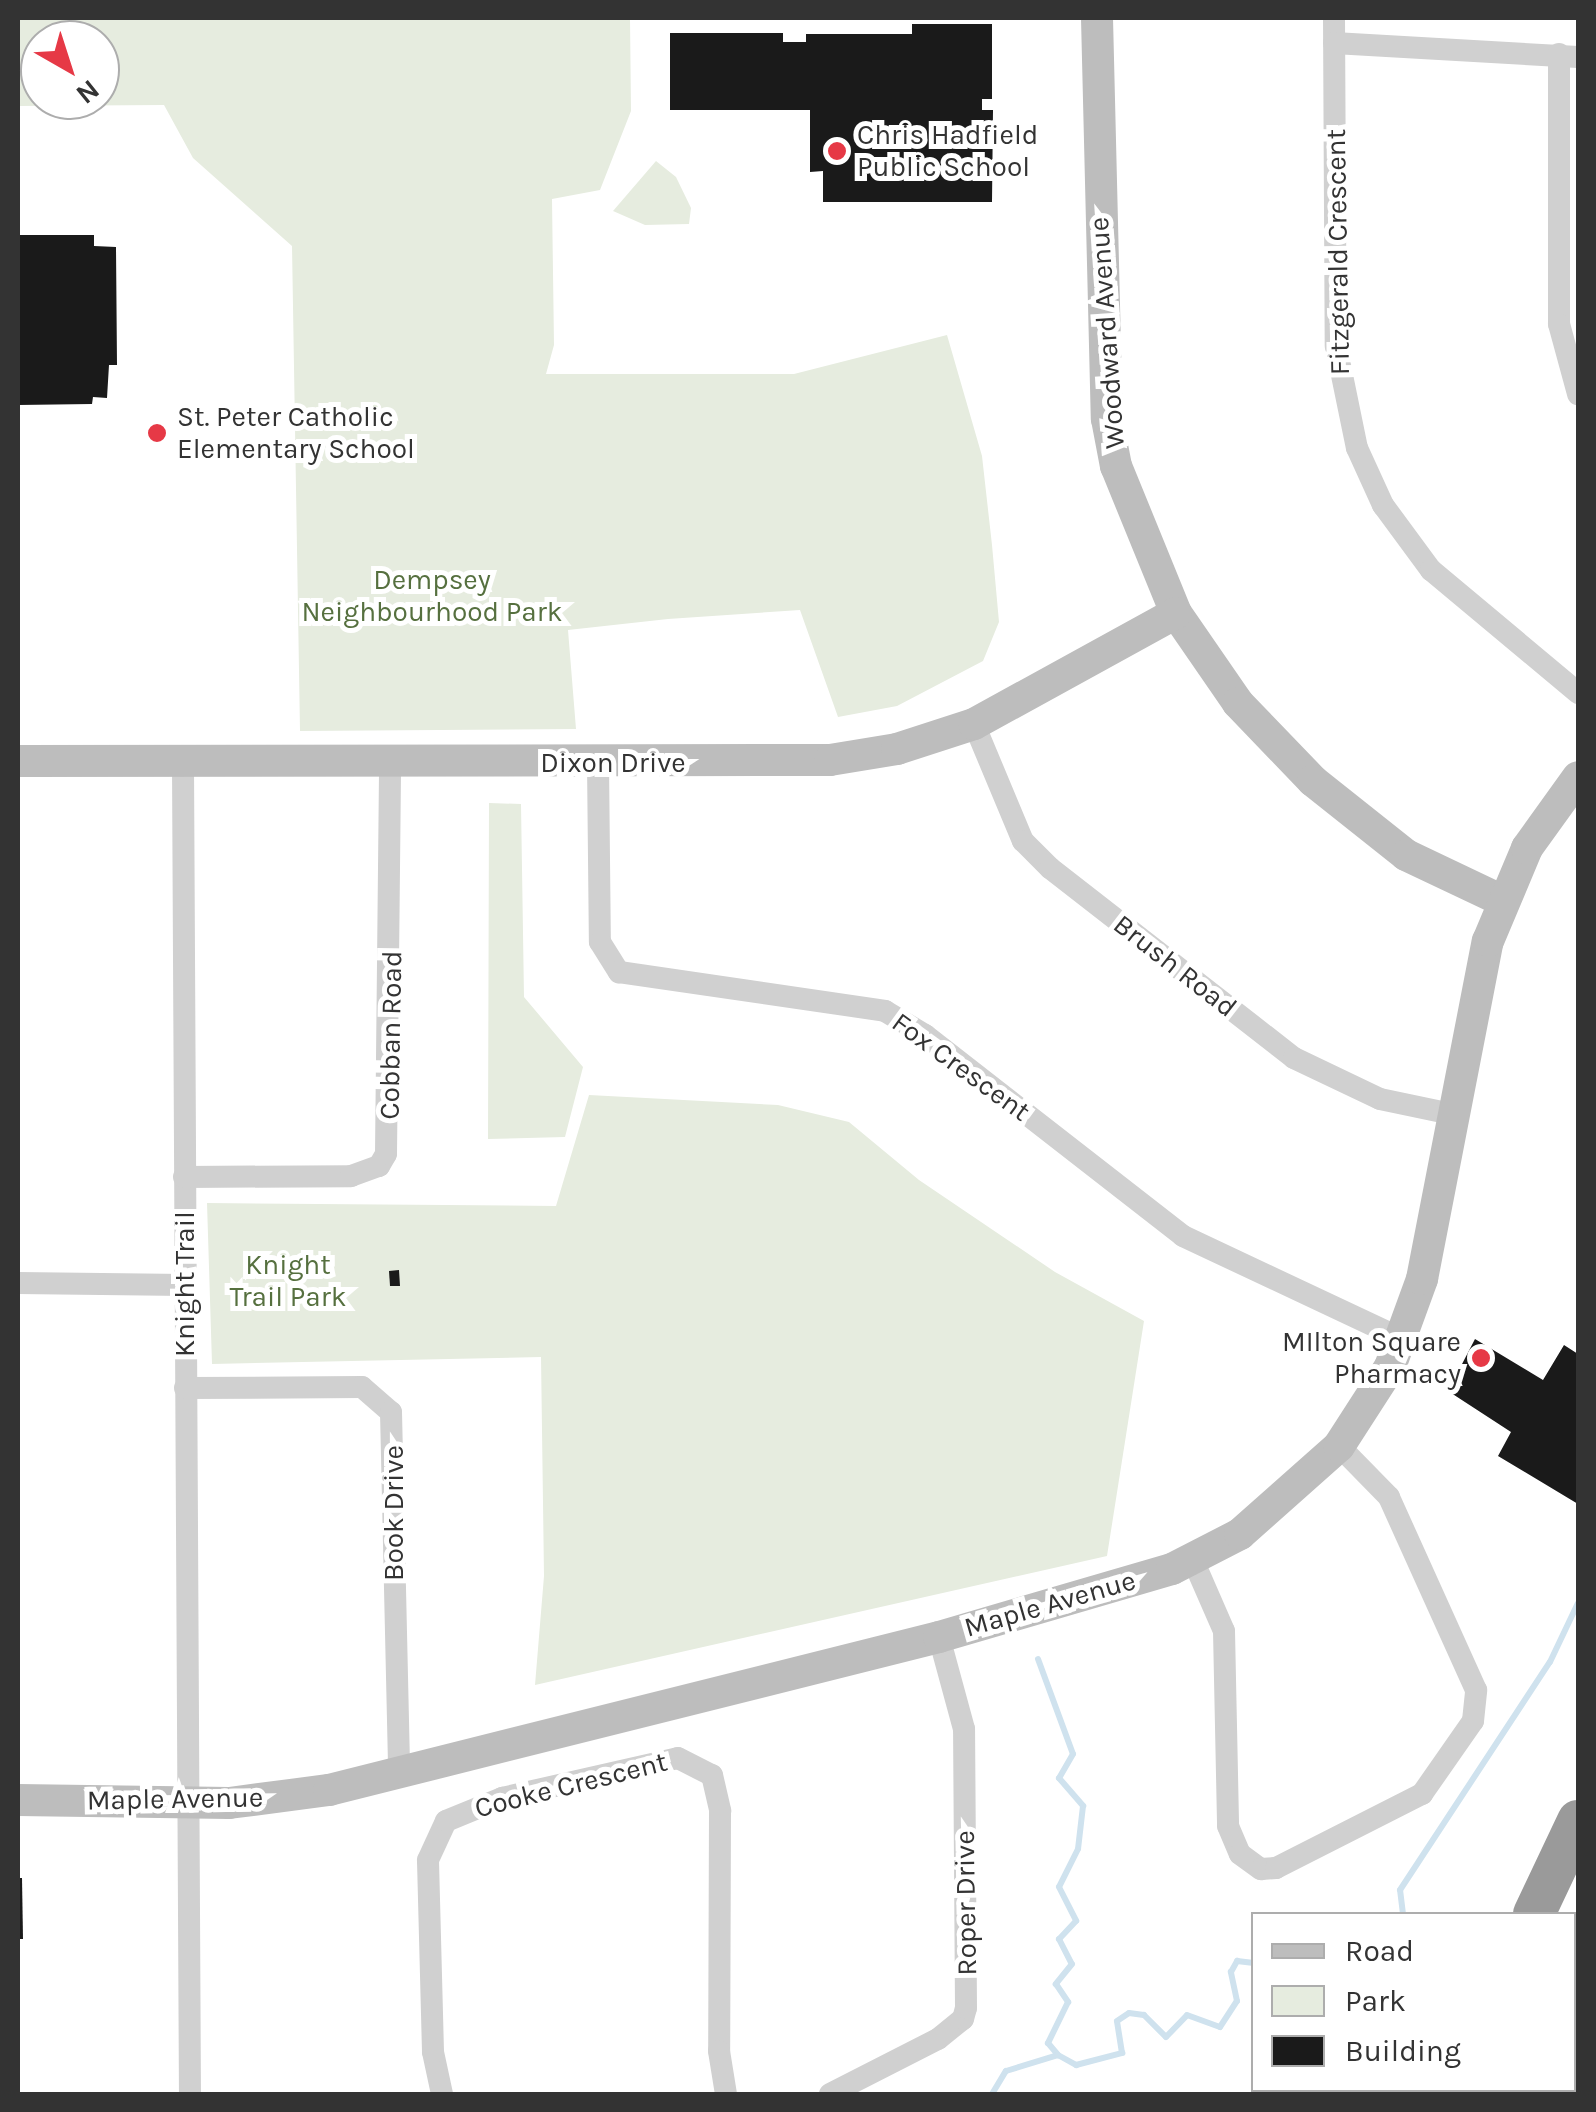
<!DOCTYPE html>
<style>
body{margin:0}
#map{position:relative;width:1596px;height:2112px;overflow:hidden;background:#fff;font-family:Karla,sans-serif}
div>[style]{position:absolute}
.green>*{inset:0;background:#e6ecdf}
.stream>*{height:6px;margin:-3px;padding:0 3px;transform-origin:3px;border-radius:3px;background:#cfe2ee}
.building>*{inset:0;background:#1a1a1a}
.street>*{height:22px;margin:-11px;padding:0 11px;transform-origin:11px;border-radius:11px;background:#d0d0d0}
.secondary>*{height:32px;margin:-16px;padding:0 16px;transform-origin:16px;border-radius:16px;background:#bdbdbd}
.highway>*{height:42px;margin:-21px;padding:0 21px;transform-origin:21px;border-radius:21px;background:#9a9a9a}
.dots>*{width:28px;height:28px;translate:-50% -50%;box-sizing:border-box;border:5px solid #fff;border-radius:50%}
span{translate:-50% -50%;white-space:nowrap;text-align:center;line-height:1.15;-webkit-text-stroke:10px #fff;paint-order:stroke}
.poi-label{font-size:28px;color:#333}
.left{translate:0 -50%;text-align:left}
.right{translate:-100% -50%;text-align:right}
.street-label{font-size:28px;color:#333}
.park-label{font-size:28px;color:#56703f}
.frame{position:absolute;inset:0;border:20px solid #333;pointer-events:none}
.legend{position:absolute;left:1251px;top:1912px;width:325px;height:180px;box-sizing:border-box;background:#fff;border:2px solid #adadad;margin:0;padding:12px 18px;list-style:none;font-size:30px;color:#333}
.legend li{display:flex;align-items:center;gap:20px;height:50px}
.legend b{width:50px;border:2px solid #adadad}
.north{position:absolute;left:20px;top:20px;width:100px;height:100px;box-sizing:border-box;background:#fff;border:2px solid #adadad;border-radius:50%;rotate:141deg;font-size:28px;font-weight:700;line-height:40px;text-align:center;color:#333}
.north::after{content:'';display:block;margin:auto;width:35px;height:45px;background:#e63946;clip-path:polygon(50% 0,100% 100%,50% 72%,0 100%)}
</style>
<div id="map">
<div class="green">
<div style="clip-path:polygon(evenodd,18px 18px,630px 18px,631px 111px,600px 190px,552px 199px,554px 345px,546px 374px,794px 374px,947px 335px,982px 456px,992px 545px,999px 622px,983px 661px,897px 706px,838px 717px,800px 610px,668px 619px,568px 630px,576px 729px,300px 731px,292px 246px,193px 158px,164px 105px,18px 106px,18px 18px,100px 40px,100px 100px,40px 100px,40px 40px,100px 40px)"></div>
<div style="clip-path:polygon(656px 161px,676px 177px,691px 208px,689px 224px,645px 225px,613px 211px)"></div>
<div style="clip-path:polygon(489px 803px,521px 804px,524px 997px,583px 1067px,565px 1137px,488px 1139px)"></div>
<div style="clip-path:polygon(589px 1095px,778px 1105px,849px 1122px,919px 1180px,1055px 1272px,1144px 1321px,1107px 1556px,535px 1685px,544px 1576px,541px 1357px,212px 1364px,207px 1203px,556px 1206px)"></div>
</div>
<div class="stream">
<div style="left:1038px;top:1659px;width:101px;rotate:69.8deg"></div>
<div style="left:1073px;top:1754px;width:28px;rotate:120deg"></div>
<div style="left:1059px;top:1778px;width:37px;rotate:49deg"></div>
<div style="left:1083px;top:1806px;width:43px;rotate:96.6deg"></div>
<div style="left:1078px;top:1849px;width:42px;rotate:116.6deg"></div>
<div style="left:1059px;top:1887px;width:38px;rotate:63deg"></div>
<div style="left:1076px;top:1921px;width:25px;rotate:133deg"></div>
<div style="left:1059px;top:1939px;width:28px;rotate:63deg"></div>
<div style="left:1072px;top:1964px;width:26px;rotate:129deg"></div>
<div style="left:1056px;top:1984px;width:22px;rotate:56deg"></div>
<div style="left:1068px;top:2002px;width:46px;rotate:116deg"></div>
<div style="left:1048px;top:2043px;width:16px;rotate:50deg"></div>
<div style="left:1403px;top:1914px;width:24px;rotate:-97deg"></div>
<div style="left:1400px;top:1890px;width:273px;rotate:-56.7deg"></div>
<div style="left:1550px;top:1662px;width:65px;rotate:-64.6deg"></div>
<div style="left:992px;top:2094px;width:27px;rotate:-59deg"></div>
<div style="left:1006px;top:2071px;width:54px;rotate:-17.1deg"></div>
<div style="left:1058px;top:2055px;width:21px;rotate:29deg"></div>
<div style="left:1076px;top:2065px;width:48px;rotate:-14.6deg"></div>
<div style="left:1122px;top:2053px;width:32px;rotate:-99deg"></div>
<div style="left:1117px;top:2021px;width:14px;rotate:-34deg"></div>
<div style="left:1129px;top:2013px;width:15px;rotate:8deg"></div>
<div style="left:1144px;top:2015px;width:31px;rotate:45deg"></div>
<div style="left:1166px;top:2037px;width:30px;rotate:-46deg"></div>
<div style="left:1187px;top:2015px;width:35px;rotate:20deg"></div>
<div style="left:1220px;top:2027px;width:31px;rotate:-57deg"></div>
<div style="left:1237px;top:2001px;width:30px;rotate:-102deg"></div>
<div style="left:1231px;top:1972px;width:13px;rotate:-61deg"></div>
<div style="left:1237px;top:1961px;width:17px;rotate:7deg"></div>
</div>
<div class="building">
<div style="clip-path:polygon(912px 24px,992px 24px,992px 99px,982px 99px,982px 110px,993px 110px,992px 202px,823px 202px,823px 171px,810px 172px,810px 110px,670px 110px,670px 33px,783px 33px,783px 42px,806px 42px,806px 34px,912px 34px)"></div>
<div style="clip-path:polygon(18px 235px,94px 235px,94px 246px,116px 247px,117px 365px,109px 365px,107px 398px,93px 397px,92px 404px,18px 405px)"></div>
<div style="clip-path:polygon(399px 1270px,400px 1286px,390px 1286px,389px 1271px)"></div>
<div style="clip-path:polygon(1475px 1339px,1543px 1380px,1564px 1345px,1578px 1354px,1578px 1504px,1498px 1456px,1511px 1432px,1448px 1391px)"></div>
<div style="clip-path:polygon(18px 1878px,22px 1878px,23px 1939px,18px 1939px)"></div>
</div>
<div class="street">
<div style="left:1334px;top:18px;width:328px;rotate:89.7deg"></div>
<div style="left:1336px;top:346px;width:104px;rotate:78.4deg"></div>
<div style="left:1357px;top:448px;width:63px;rotate:65.5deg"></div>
<div style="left:1383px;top:505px;width:81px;rotate:53.6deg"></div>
<div style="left:1431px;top:570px;width:192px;rotate:39.9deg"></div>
<div style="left:1334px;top:43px;width:244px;rotate:3.3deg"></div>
<div style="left:1559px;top:54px;width:270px;rotate:90deg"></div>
<div style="left:1559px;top:324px;width:73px;rotate:74.8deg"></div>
<div style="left:974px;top:724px;width:127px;rotate:67.3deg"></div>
<div style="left:1023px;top:841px;width:38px;rotate:45deg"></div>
<div style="left:1050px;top:868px;width:309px;rotate:37.9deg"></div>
<div style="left:1294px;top:1058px;width:95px;rotate:25.5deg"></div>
<div style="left:1380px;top:1099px;width:78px;rotate:11.9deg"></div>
<div style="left:598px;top:763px;width:179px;rotate:89.4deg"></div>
<div style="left:600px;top:942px;width:36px;rotate:58deg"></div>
<div style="left:619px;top:972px;width:269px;rotate:8.3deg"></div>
<div style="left:885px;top:1011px;width:47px;rotate:31deg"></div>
<div style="left:925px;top:1035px;width:327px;rotate:37.9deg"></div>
<div style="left:1183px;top:1236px;width:242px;rotate:25.2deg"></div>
<div style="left:183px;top:765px;width:1329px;rotate:89.7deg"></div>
<div style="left:184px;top:1177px;width:167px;rotate:-0.3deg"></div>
<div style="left:351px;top:1176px;width:30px;rotate:-20deg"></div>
<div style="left:379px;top:1166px;width:14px;rotate:-60deg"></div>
<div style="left:386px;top:1154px;width:391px;rotate:-89.4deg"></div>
<div style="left:18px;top:1283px;width:167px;rotate:0.7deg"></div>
<div style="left:185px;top:1388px;width:177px;rotate:-0.3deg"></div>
<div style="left:362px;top:1387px;width:38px;rotate:41deg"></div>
<div style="left:391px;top:1412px;width:359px;rotate:88.7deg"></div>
<div style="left:1193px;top:1560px;width:77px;rotate:66.4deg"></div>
<div style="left:1224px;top:1631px;width:195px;rotate:88.8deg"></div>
<div style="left:1228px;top:1826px;width:30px;rotate:67deg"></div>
<div style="left:1240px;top:1854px;width:26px;rotate:36deg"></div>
<div style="left:1261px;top:1869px;width:15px;rotate:-4deg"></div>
<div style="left:1276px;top:1868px;width:164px;rotate:-26.9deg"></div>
<div style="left:1422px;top:1794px;width:89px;rotate:-55.1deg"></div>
<div style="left:1473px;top:1721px;width:31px;rotate:-84deg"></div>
<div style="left:1476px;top:1690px;width:212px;rotate:-114.3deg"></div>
<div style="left:1389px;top:1497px;width:71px;rotate:-134.4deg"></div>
<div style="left:442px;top:2094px;width:43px;rotate:-102.1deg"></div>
<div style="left:433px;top:2052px;width:192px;rotate:-91.5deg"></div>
<div style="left:428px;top:1860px;width:43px;rotate:-65.2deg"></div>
<div style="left:446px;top:1821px;width:61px;rotate:-22.3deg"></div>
<div style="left:502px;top:1798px;width:180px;rotate:-12.8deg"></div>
<div style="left:678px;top:1758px;width:38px;rotate:27deg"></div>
<div style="left:712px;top:1775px;width:37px;rotate:77deg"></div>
<div style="left:720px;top:1811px;width:240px;rotate:90.2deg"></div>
<div style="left:719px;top:2051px;width:44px;rotate:80.8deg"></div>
<div style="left:830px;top:2094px;width:121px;rotate:-27deg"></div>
<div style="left:938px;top:2039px;width:32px;rotate:-39deg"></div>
<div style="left:963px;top:2019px;width:11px;rotate:-75deg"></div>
<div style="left:966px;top:2008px;width:279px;rotate:-90.4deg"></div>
<div style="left:964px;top:1729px;width:95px;rotate:-105.2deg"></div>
</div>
<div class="secondary">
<div style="left:1097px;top:18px;width:401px;rotate:88.6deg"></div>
<div style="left:1107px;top:419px;width:48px;rotate:79.2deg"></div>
<div style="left:1116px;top:466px;width:159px;rotate:67.8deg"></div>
<div style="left:1176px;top:613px;width:109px;rotate:55.4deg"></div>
<div style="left:1238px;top:703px;width:108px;rotate:46.1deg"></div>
<div style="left:1313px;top:781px;width:119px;rotate:38.5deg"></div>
<div style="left:1406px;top:855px;width:107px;rotate:25.4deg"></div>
<div style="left:18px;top:761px;width:812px;rotate:-0.07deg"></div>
<div style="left:830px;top:760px;width:68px;rotate:-9.3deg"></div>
<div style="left:897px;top:749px;width:81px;rotate:-18deg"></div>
<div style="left:974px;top:724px;width:230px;rotate:-28.8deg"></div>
<div style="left:18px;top:1800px;width:211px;rotate:0.8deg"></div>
<div style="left:229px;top:1803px;width:101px;rotate:-7.4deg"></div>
<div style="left:329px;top:1790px;width:629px;rotate:-14.08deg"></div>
<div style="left:939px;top:1637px;width:243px;rotate:-16.3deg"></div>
<div style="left:1172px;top:1569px;width:76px;rotate:-27.2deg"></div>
<div style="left:1240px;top:1534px;width:132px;rotate:-41.6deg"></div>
<div style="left:1339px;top:1446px;width:94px;rotate:-57.2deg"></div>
<div style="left:1390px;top:1367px;width:94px;rotate:-70deg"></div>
<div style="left:1422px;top:1279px;width:344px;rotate:-79deg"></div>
<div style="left:1488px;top:941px;width:101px;rotate:-67.2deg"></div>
<div style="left:1527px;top:848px;width:87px;rotate:-54.3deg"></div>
</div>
<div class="highway">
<div style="left:1534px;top:1914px;width:103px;rotate:-64.7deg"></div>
<div style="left:1574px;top:1981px;width:13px;rotate:-72deg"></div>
<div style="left:1375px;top:2094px;width:9px;rotate:-27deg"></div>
<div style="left:1525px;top:2094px;width:4px;rotate:-63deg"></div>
</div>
<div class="dots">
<div style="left:837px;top:151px;background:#e63946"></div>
<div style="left:157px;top:433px;background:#e63946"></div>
<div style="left:1481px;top:1358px;background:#e63946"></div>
</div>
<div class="poi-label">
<span class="left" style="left:857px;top:151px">Chris Hadfield<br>Public School</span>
<span class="left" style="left:177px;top:433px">St. Peter Catholic<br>Elementary School</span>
<span class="right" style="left:1461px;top:1358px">MIlton Square<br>Pharmacy</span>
</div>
<div class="street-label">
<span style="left:1338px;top:252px;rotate:-91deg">Fitzgerald Crescent</span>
<span style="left:1107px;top:333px;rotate:-94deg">Woodward Avenue</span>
<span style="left:613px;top:763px">Dixon Drive</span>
<span style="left:1175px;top:966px;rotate:38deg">Brush Road</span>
<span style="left:391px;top:1035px;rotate:-89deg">Cobban Road</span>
<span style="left:961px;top:1067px;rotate:36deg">Fox Crescent</span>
<span style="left:185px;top:1284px;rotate:-90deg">Knight Trail</span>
<span style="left:394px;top:1513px;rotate:-90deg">Book Drive</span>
<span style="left:1050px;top:1604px;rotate:-16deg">Maple Avenue</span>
<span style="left:571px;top:1785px;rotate:-14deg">Cooke Crescent</span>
<span style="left:175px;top:1799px;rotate:-1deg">Maple Avenue</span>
<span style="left:966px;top:1903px;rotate:-91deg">Roper Drive</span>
</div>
<div class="park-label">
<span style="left:432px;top:596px">Dempsey<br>Neighbourhood Park</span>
<span style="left:288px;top:1281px">Knight<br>Trail Park</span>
</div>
<div class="frame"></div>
<ul class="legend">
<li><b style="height:12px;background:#bdbdbd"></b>Road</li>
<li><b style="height:28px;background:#e6ecdf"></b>Park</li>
<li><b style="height:28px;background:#1a1a1a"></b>Building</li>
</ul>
<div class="north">N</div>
</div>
